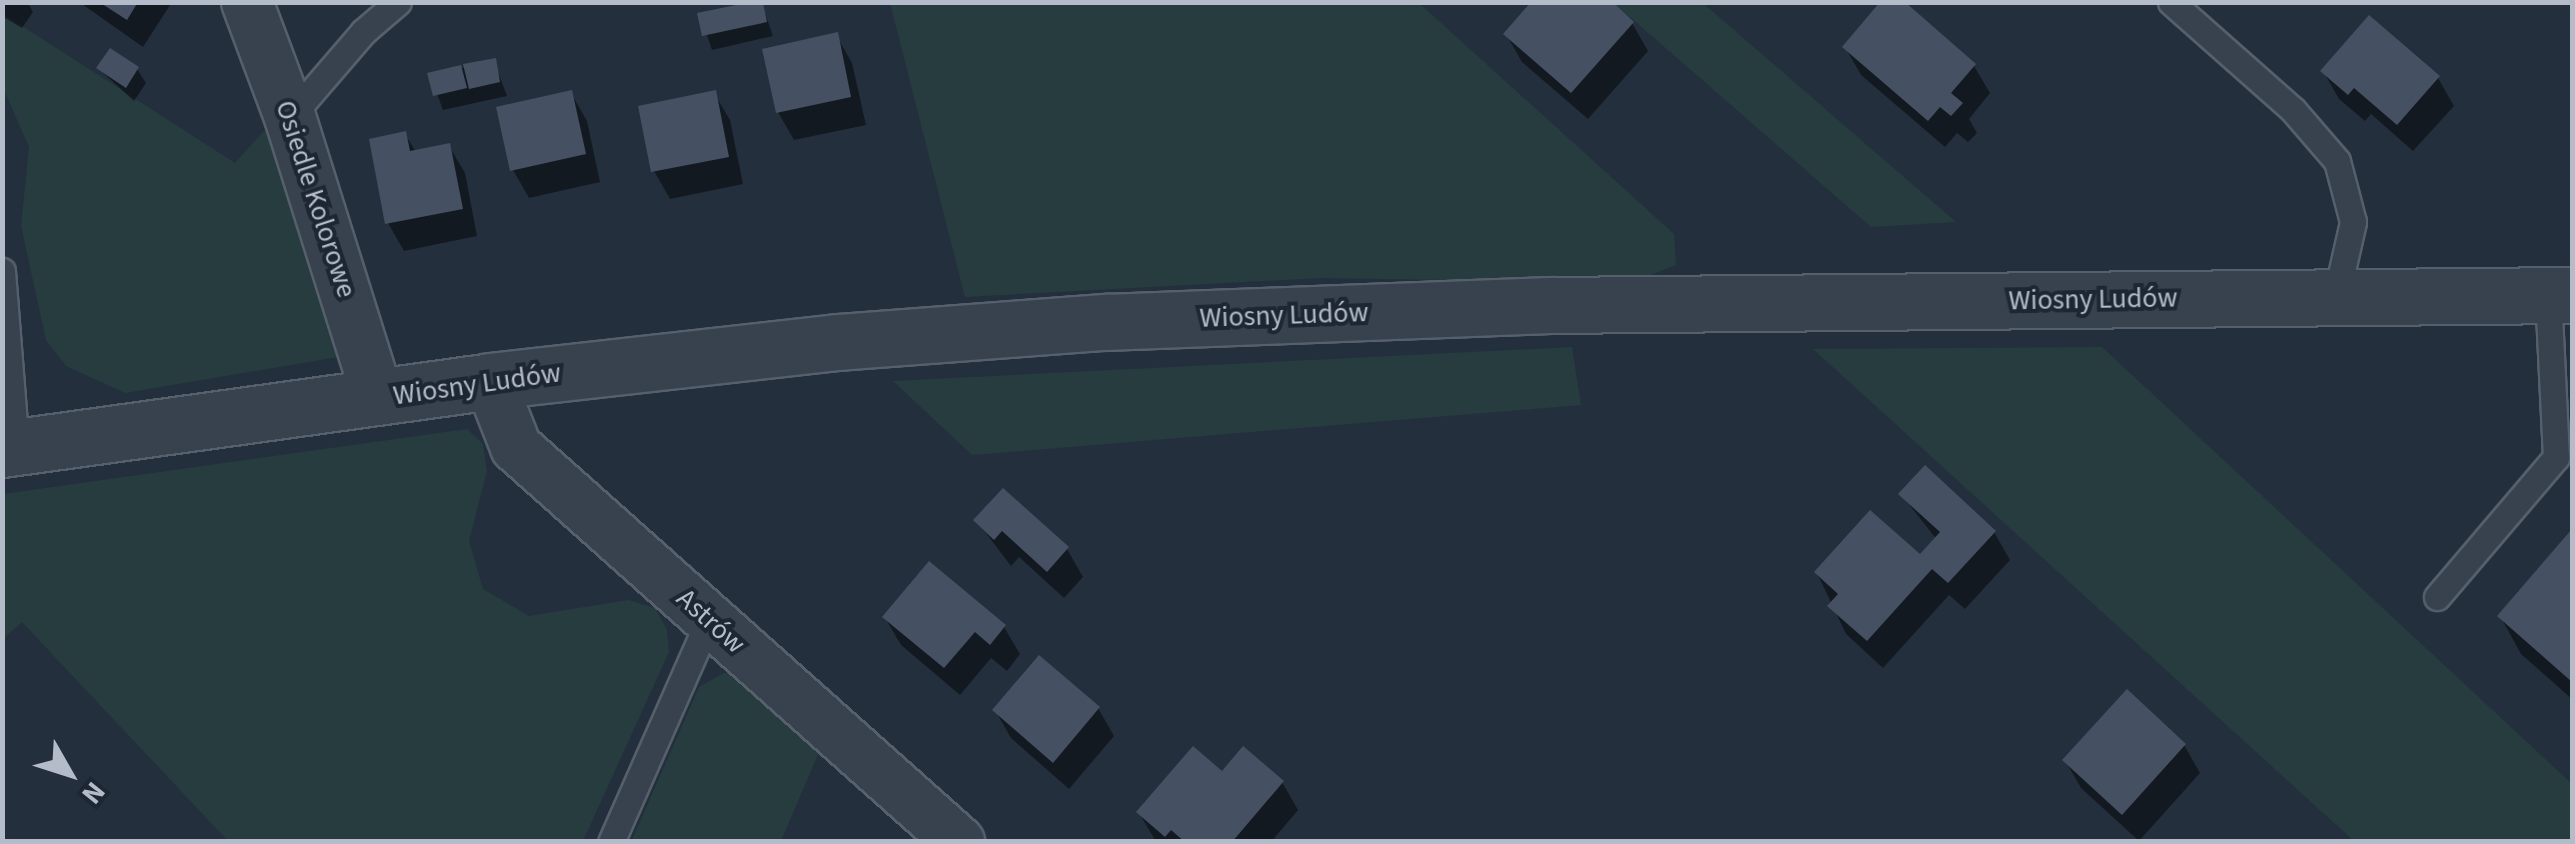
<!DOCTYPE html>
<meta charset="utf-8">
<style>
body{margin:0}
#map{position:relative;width:2575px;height:844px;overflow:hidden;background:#242f3e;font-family:"Source Sans 3",sans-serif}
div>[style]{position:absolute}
.green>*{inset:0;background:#263c3f}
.shadow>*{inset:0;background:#0007}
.building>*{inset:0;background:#455162}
.roads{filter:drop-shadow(2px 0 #565f6c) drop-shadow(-2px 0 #565f6c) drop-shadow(0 2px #565f6c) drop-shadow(0 -2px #565f6c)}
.service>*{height:25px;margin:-12.5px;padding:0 12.5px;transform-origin:12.5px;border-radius:12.5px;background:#38414e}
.minor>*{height:50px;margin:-25px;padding:0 25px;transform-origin:25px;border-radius:25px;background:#38414e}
.tertiary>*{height:55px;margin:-27.5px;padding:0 27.5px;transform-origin:27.5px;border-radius:27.5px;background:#38414e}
span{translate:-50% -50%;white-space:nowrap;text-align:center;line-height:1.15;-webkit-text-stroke:8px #1d2633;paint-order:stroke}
.street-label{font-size:28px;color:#b4bcc9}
.frame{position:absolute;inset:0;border:5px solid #b4bcc9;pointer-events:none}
.north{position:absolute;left:20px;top:724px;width:100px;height:100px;-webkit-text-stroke:8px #1d2633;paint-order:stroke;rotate:129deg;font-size:28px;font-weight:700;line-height:40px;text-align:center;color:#b4bcc9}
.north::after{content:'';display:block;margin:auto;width:35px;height:45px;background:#b4bcc9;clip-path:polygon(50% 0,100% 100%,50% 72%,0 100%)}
</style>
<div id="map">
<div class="green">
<div style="clip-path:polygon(890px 3px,1419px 3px,1674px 234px,1676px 265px,1631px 283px,1321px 278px,965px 297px)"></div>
<div style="clip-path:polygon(1614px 3px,1703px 3px,1956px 222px,1871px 227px)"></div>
<div style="clip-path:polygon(2px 13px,235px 163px,273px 121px,344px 356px,125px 393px,66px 366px,46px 340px,21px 226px,29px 147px,3px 88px)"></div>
<div style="clip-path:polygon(1572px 347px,1581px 405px,972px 455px,893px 381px)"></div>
<div style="clip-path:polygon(2102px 347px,2572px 784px,2572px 841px,2354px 841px,1813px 349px)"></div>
<div style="clip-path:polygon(467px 429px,483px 444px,487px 471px,469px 541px,483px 589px,529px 616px,628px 600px,655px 608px,667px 630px,669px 652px,583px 841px,228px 841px,22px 622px,3px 639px,3px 494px)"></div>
<div style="clip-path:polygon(724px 673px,752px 674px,825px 738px,781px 841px,631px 842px,699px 687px)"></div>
</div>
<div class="shadow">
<div style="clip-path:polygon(2px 2px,27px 2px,33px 12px,22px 28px,2px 16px)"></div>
<div style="clip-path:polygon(79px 2px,172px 2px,143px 47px)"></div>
<div style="clip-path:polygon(761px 2px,773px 36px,712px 50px,700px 15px)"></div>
<div style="clip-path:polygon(1632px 23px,1648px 51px,1588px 119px,1522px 62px,1506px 34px)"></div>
<div style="clip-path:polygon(836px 35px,852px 63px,866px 125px,794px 140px,778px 112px)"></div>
<div style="clip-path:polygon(1845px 47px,1974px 66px,1990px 93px,1969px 119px,1977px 133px,1968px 142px,1957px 133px,1945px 147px,1861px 75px)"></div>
<div style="clip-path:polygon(494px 61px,507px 96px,443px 110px,430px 75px)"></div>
<div style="clip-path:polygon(99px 69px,137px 69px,146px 83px,134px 101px)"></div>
<div style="clip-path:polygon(2323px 71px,2438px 78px,2454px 106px,2413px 151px,2371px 114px,2365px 121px,2339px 99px)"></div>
<div style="clip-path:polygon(571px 93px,587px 121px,600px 182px,529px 198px,513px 170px)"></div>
<div style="clip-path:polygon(714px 93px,730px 120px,743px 184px,670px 199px,654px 171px)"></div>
<div style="clip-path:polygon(405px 134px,416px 152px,449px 146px,465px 173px,477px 236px,404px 251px,388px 223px)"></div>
<div style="clip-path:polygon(1901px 494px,1994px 532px,2010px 560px,1965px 609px,1949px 595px,1883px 668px,1846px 634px,1817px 573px,1920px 558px,1937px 540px)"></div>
<div style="clip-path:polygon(976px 520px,1067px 549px,1083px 577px,1064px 598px,1019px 557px,1011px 566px)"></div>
<div style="clip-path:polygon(2572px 533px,2572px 699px,2521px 654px,2500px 616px)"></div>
<div style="clip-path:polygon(885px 618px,1004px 627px,1020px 654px,1007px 671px,991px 658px,960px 695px,901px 645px)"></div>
<div style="clip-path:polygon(1098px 708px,1114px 736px,1069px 789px,1011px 738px,995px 710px)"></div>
<div style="clip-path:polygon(2184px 745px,2200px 773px,2139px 841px,2081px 788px,2065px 760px)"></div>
<div style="clip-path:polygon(1222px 774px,1282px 782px,1298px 810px,1271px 842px,1155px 840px,1139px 813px)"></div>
</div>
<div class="building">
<div style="clip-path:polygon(99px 2px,138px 2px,127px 20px)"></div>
<div style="clip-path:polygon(1531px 2px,1613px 2px,1634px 22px,1571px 93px,1503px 34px)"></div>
<div style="clip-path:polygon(1880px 2px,1905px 2px,1976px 64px,1951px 93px,1963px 103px,1951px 116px,1940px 107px,1928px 121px,1842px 47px)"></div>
<div style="clip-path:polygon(746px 3px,763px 3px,767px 22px,702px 36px,697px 13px)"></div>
<div style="clip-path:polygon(2369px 15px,2440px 76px,2397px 125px,2354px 88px,2348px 95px,2320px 71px)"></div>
<div style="clip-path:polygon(838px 32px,851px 97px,776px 113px,762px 49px)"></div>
<div style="clip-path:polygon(110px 48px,139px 67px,126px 88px,96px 68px)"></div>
<div style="clip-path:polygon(496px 58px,500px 82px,469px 89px,463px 64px)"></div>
<div style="clip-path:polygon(461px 65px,467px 88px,433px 96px,427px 73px)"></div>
<div style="clip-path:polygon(572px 90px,586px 154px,510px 171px,496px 107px)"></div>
<div style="clip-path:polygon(716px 90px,729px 157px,651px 172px,638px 106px)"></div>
<div style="clip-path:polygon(406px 131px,410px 151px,450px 143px,463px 209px,385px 224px,369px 139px)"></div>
<div style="clip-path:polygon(1925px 465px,1996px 531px,1948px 583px,1932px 569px,1867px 641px,1827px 606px,1838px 594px,1814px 572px,1870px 510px,1920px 554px,1940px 532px,1898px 494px)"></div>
<div style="clip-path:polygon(1003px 488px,1069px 547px,1047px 572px,1002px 531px,994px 540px,973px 520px)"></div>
<div style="clip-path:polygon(2572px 529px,2572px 682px,2497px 616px)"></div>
<div style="clip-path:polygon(929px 561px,1006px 625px,990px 645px,975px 632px,944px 668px,882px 617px)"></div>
<div style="clip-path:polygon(1039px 655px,1100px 707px,1053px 763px,992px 710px)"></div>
<div style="clip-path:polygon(2127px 689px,2186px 744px,2122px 815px,2062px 760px)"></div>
<div style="clip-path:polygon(1193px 746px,1222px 771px,1243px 746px,1284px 781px,1232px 842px,1185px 842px,1171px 830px,1165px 837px,1136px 812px)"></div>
</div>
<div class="roads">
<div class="service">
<div style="left:2171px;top:2px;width:163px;rotate:41.5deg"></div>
<div style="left:2293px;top:110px;width:67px;rotate:49.2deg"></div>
<div style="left:2337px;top:161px;width:63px;rotate:75.3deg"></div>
<div style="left:2353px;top:222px;width:77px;rotate:102.8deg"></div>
<div style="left:290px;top:117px;width:112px;rotate:-49.3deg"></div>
<div style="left:363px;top:32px;width:46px;rotate:-40.6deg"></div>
<div style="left:2px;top:271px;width:177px;rotate:85.5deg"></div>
<div style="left:2437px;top:597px;width:184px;rotate:-49.6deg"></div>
<div style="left:2556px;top:457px;width:162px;rotate:-92.8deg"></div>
<div style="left:611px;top:842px;width:243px;rotate:-66.2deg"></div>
</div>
<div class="minor">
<div style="left:247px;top:2px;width:123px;rotate:69.5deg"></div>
<div style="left:290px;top:117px;width:294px;rotate:72.6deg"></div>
<div style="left:490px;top:381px;width:71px;rotate:68.5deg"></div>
<div style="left:516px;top:447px;width:594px;rotate:41.72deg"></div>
</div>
<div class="tertiary">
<div style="left:2px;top:449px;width:493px;rotate:-7.9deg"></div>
<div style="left:490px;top:381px;width:349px;rotate:-6.4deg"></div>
<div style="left:837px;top:342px;width:270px;rotate:-4.3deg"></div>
<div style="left:1106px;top:322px;width:443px;rotate:-2.2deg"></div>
<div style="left:1549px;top:305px;width:1023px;rotate:-0.56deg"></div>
</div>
</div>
<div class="street-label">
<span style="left:316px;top:199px;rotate:72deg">Osiedle Kolorowe</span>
<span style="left:2093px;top:299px;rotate:-1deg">Wiosny Ludów</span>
<span style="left:1284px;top:315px;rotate:-2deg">Wiosny Ludów</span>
<span style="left:477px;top:384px;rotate:-8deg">Wiosny Ludów</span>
<span style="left:711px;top:621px;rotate:42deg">Astrów</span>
</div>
<div class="frame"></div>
<div class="north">N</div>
</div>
